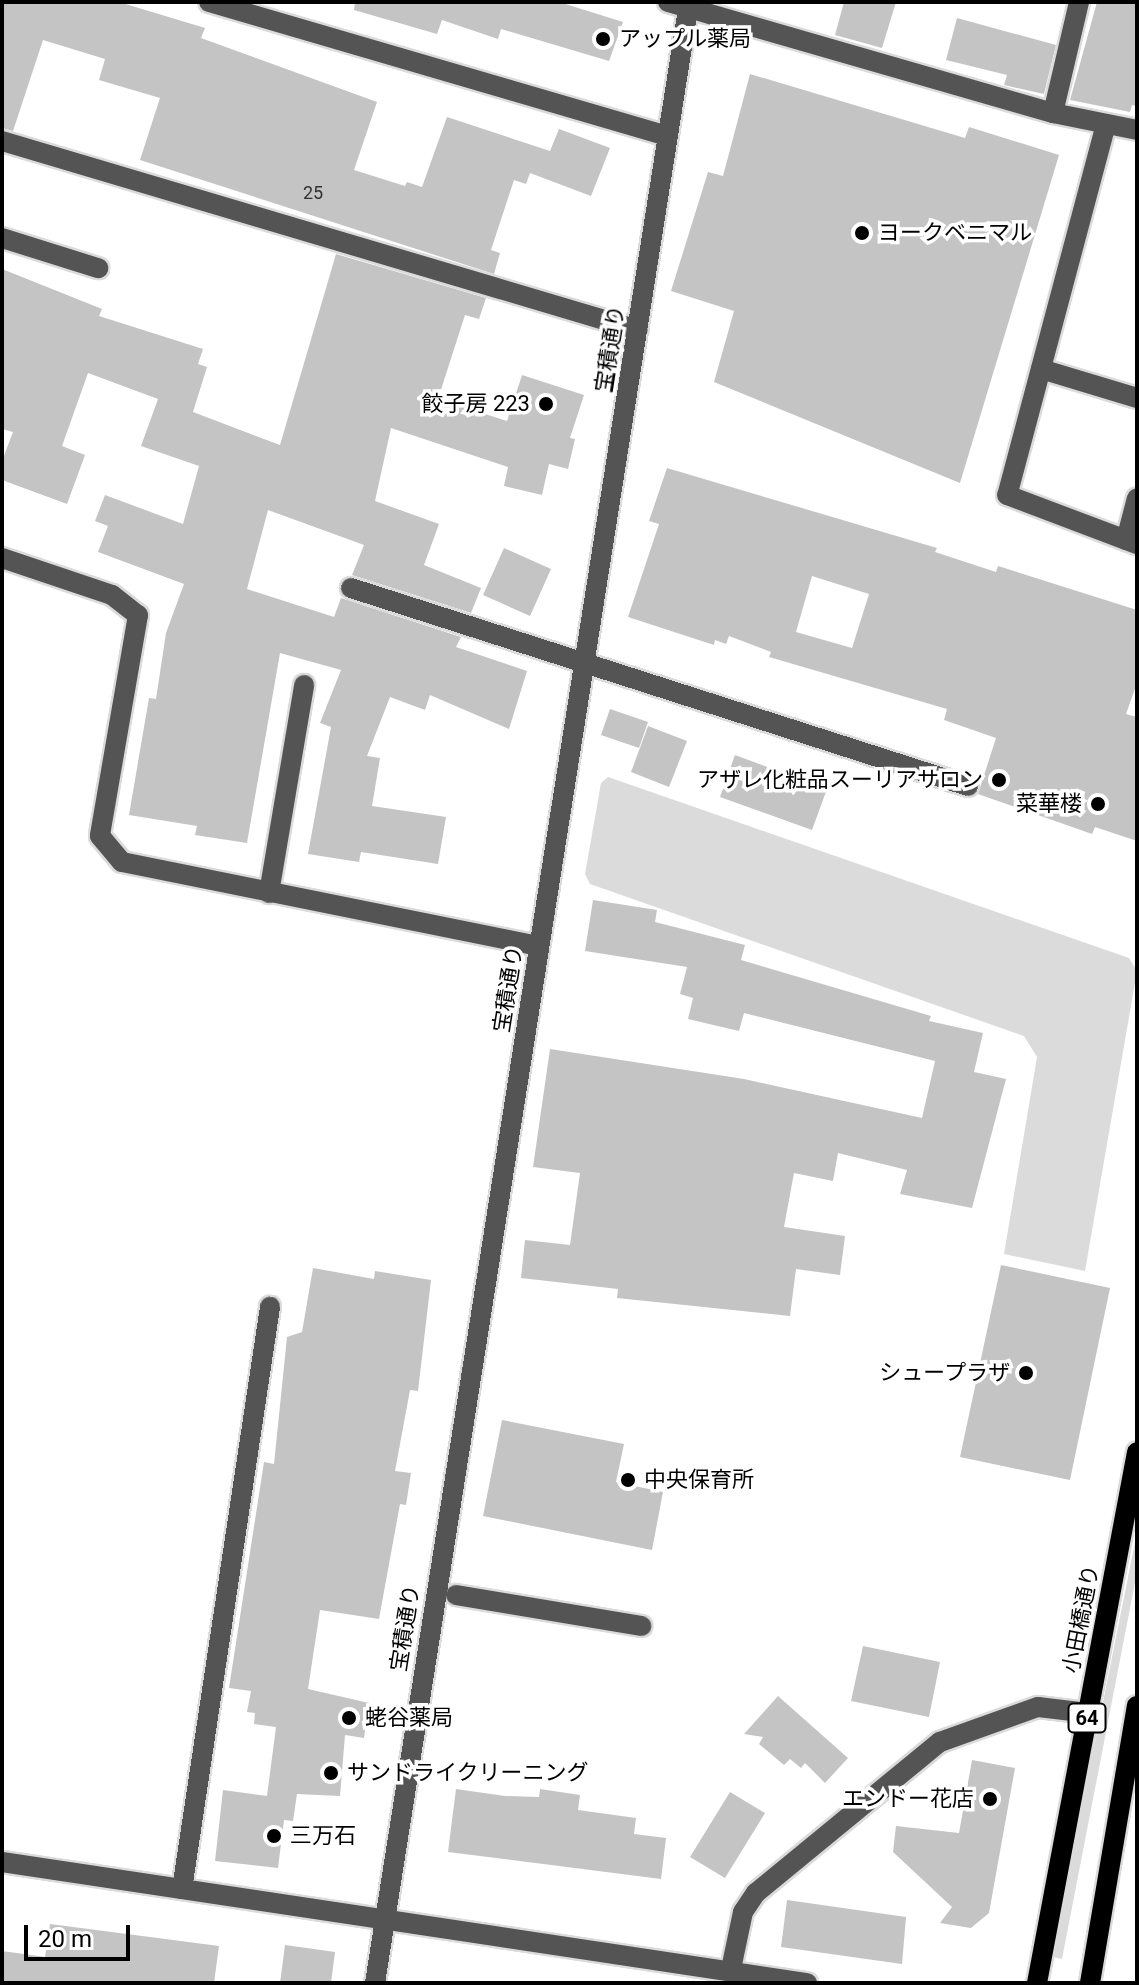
<!DOCTYPE html>
<meta charset="utf-8">
<style>
body{margin:0}
#map{position:relative;width:1139px;height:1985px;overflow:hidden;background:#fff;font-family:Roboto,"Noto Sans JP",sans-serif}
div>[style]{position:absolute}
.green>*{inset:0;background:#dbdbdb}
.building>*{inset:0;background:#c4c4c4}
.roads{filter:drop-shadow(2px 0 #dbdbdb) drop-shadow(-2px 0 #dbdbdb) drop-shadow(0 2px #dbdbdb) drop-shadow(0 -2px #dbdbdb)}
.minor>*{height:20px;margin:-10px;padding:0 10px;transform-origin:10px;border-radius:10px;background:#545454}
.major>*{height:20px;margin:-10px;padding:0 10px;transform-origin:10px;border-radius:10px;background:#000}
.dots>*{width:22px;height:22px;translate:-50% -50%;box-sizing:border-box;border:4px solid #fff;border-radius:50%}
span{translate:-50% -50%;white-space:nowrap;text-align:center;line-height:1.15;-webkit-text-stroke:7px #fff;paint-order:stroke}
.number-label{font-size:18px;color:#313131}
.number-label span{-webkit-text-stroke-width:0}
.shield-label span{padding:2px 6px;background:#fff;border:2px solid;border-radius:6px;-webkit-text-stroke-width:0}
.shield-label{font-size:20px;color:#000;font-weight:700}
.poi-label{font-size:22px;color:#000}
.left{translate:0 -50%;text-align:left}
.right{translate:-100% -50%;text-align:right}
.street-label{font-size:22px;color:#000}
.frame{position:absolute;inset:0;border:4px solid #000;pointer-events:none}
.scale{position:absolute;left:24px;top:1925px;width:106px;height:36px;box-sizing:border-box;border:4px solid #000;border-top:0;padding-left:10px;font-size:24px;line-height:28px;white-space:nowrap;color:#000;-webkit-text-stroke:6px #fff;paint-order:stroke}
</style>
<div id="map">
<div class="green">
<div style="clip-path:polygon(608px 777px,1129px 958px,1137px 971px,1085px 1271px,1004px 1254px,1037px 1057px,1024px 1036px,590px 884px,585px 874px,601px 783px)"></div>
<div style="clip-path:polygon(1137px 1532px,1137px 1572px,1062px 1959px,1052px 1957px)"></div>
</div>
<div class="building">
<div style="clip-path:polygon(2px 2px,119px 2px,205px 28px,201px 38px,377px 102px,354px 170px,405px 186px,407px 182px,422px 187px,447px 117px,550px 151px,559px 129px,610px 148px,591px 196px,530px 173px,526px 184px,514px 180px,491px 250px,500px 253px,494px 274px,140px 160px,160px 98px,99px 80px,105px 59px,43px 40px,13px 131px,2px 128px)"></div>
<div style="clip-path:polygon(355px 2px,559px 2px,623px 22px,609px 61px,501px 29px,498px 39px,442px 20px,437px 34px,354px 10px)"></div>
<div style="clip-path:polygon(844px 2px,896px 2px,882px 48px,835px 35px)"></div>
<div style="clip-path:polygon(1097px 2px,1137px 2px,1137px 106px,1132px 105px,1130px 112px,1070px 100px)"></div>
<div style="clip-path:polygon(957px 18px,1056px 45px,1044px 94px,1004px 85px,1007px 75px,946px 60px)"></div>
<div style="clip-path:polygon(750px 74px,965px 138px,969px 127px,1059px 155px,960px 483px,714px 382px,734px 311px,671px 291px,708px 172px,723px 176px)"></div>
<div style="clip-path:polygon(336px 254px,486px 298px,479px 319px,465px 315px,438px 399px,507px 421px,522px 375px,584px 395px,570px 438px,575px 439px,568px 469px,549px 464px,542px 495px,504px 486px,508px 467px,391px 428px,375px 501px,439px 524px,424px 565px,481px 588px,471px 613px,352px 575px,364px 545px,268px 510px,247px 589px,334px 617px,341px 598px,461px 637px,456px 647px,527px 671px,509px 729px,430px 695px,425px 710px,390px 697px,367px 756px,380px 758px,372px 806px,446px 817px,438px 864px,361px 852px,359px 862px,308px 854px,331px 727px,320px 723px,341px 670px,280px 653px,247px 843px,195px 835px,197px 826px,129px 815px,149px 698px,156px 699px,166px 633px,184px 584px,98px 552px,108px 526px,95px 521px,105px 495px,183px 524px,199px 466px,141px 446px,158px 399px,88px 373px,62px 446px,85px 455px,67px 504px,2px 480px,2px 461px,13px 432px,2px 429px,2px 269px,102px 309px,99px 316px,203px 349px,198px 364px,207px 367px,193px 412px,280px 445px)"></div>
<div style="clip-path:polygon(evenodd,667px 468px,937px 548px,935px 552px,996px 572px,998px 566px,1137px 610px,1137px 683px,1126px 714px,1137px 717px,1137px 841px,1095px 827px,1092px 834px,978px 794px,996px 738px,944px 720px,947px 709px,769px 657px,771px 652px,729px 636px,726px 644px,715px 640px,714px 645px,628px 617px,659px 524px,649px 521px,667px 468px,812px 576px,869px 594px,852px 648px,796px 632px,812px 576px)"></div>
<div style="clip-path:polygon(504px 548px,551px 569px,530px 616px,483px 595px)"></div>
<div style="clip-path:polygon(610px 709px,648px 722px,639px 748px,601px 735px)"></div>
<div style="clip-path:polygon(648px 726px,687px 741px,669px 787px,631px 772px)"></div>
<div style="clip-path:polygon(735px 755px,827px 789px,812px 830px,720px 797px)"></div>
<div style="clip-path:polygon(593px 900px,657px 910px,655px 922px,745px 945px,741px 960px,931px 1016px,929px 1021px,983px 1033px,974px 1072px,1006px 1079px,972px 1208px,900px 1194px,907px 1170px,838px 1153px,833px 1181px,794px 1173px,784px 1227px,845px 1236px,840px 1275px,796px 1269px,790px 1316px,617px 1298px,618px 1289px,521px 1278px,525px 1240px,570px 1245px,580px 1173px,533px 1167px,550px 1049px,744px 1079px,922px 1118px,935px 1061px,744px 1013px,739px 1031px,688px 1019px,693px 998px,680px 994px,687px 967px,585px 951px)"></div>
<div style="clip-path:polygon(1001px 1265px,1110px 1288px,1070px 1480px,960px 1457px)"></div>
<div style="clip-path:polygon(313px 1268px,374px 1279px,375px 1271px,431px 1280px,418px 1391px,410px 1390px,395px 1471px,411px 1473px,406px 1505px,400px 1504px,379px 1619px,320px 1610px,308px 1689px,369px 1703px,364px 1738px,345px 1735px,340px 1796px,297px 1794px,293px 1821px,284px 1820px,278px 1868px,215px 1861px,223px 1790px,267px 1796px,276px 1727px,254px 1724px,255px 1713px,247px 1712px,251px 1691px,229px 1688px,264px 1462px,274px 1464px,287px 1337px,302px 1332px)"></div>
<div style="clip-path:polygon(502px 1420px,624px 1444px,616px 1482px,663px 1492px,652px 1550px,483px 1516px)"></div>
<div style="clip-path:polygon(863px 1646px,940px 1662px,929px 1717px,851px 1701px)"></div>
<div style="clip-path:polygon(778px 1696px,848px 1758px,825px 1783px,805px 1763px,801px 1768px,790px 1759px,784px 1765px,759px 1744px,763px 1737px,744px 1734px)"></div>
<div style="clip-path:polygon(972px 1760px,1015px 1768px,989px 1913px,971px 1928px,940px 1923px,952px 1907px,893px 1852px,896px 1826px,959px 1833px)"></div>
<div style="clip-path:polygon(456px 1789px,505px 1796px,539px 1797px,540px 1789px,580px 1795px,578px 1810px,636px 1818px,634px 1834px,666px 1838px,661px 1879px,448px 1852px)"></div>
<div style="clip-path:polygon(730px 1792px,765px 1813px,725px 1878px,690px 1857px)"></div>
<div style="clip-path:polygon(787px 1900px,906px 1917px,902px 1964px,781px 1947px)"></div>
<div style="clip-path:polygon(50px 1924px,219px 1946px,214px 1983px,2px 1983px,2px 1951px,45px 1957px)"></div>
<div style="clip-path:polygon(285px 1945px,335px 1952px,331px 1983px,280px 1983px)"></div>
</div>
<div class="roads">
<div class="minor">
<div style="left:209px;top:2px;width:478px;rotate:16.3deg"></div>
<div style="left:668px;top:2px;width:401px;rotate:16.1deg"></div>
<div style="left:1053px;top:113px;width:86px;rotate:11.4deg"></div>
<div style="left:1053px;top:113px;width:114px;rotate:-76.8deg"></div>
<div style="left:1106px;top:124px;width:384px;rotate:104.9deg"></div>
<div style="left:1007px;top:495px;width:139px;rotate:20.7deg"></div>
<div style="left:2px;top:141px;width:663px;rotate:16.55deg"></div>
<div style="left:2px;top:238px;width:101px;rotate:17.4deg"></div>
<div style="left:1041px;top:369px;width:100px;rotate:16.8deg"></div>
<div style="left:1126px;top:540px;width:43px;rotate:-75.3deg"></div>
<div style="left:2px;top:558px;width:116px;rotate:18.6deg"></div>
<div style="left:112px;top:595px;width:33px;rotate:38deg"></div>
<div style="left:138px;top:615px;width:224px;rotate:99.8deg"></div>
<div style="left:100px;top:836px;width:34px;rotate:50deg"></div>
<div style="left:122px;top:862px;width:425px;rotate:11.4deg"></div>
<div style="left:351px;top:588px;width:648px;rotate:17.79deg"></div>
<div style="left:269px;top:893px;width:211px;rotate:-80.4deg"></div>
<div style="left:456px;top:1595px;width:188px;rotate:9.5deg"></div>
<div style="left:2px;top:1862px;width:814px;rotate:8.55deg"></div>
<div style="left:182px;top:1889px;width:589px;rotate:-81.4deg"></div>
<div style="left:731px;top:1969px;width:58px;rotate:-78.1deg"></div>
<div style="left:743px;top:1912px;width:23px;rotate:-56deg"></div>
<div style="left:756px;top:1893px;width:238px;rotate:-39.4deg"></div>
<div style="left:940px;top:1742px;width:104px;rotate:-19.7deg"></div>
<div style="left:1038px;top:1707px;width:50px;rotate:6.8deg"></div>
<div style="left:375px;top:1983px;width:2006px;rotate:-80.99deg"></div>
</div>
<div class="major">
<div style="left:1037px;top:1983px;width:540px;rotate:-79.33deg"></div>
<div style="left:1090px;top:1983px;width:281px;rotate:-80.4deg"></div>
</div>
</div>
<div class="dots">
<div style="left:603px;top:39px;background:#000"></div>
<div style="left:862px;top:233px;background:#000"></div>
<div style="left:546px;top:404px;background:#000"></div>
<div style="left:999px;top:780px;background:#000"></div>
<div style="left:1098px;top:804px;background:#000"></div>
<div style="left:1026px;top:1373px;background:#000"></div>
<div style="left:628px;top:1480px;background:#000"></div>
<div style="left:349px;top:1718px;background:#000"></div>
<div style="left:331px;top:1773px;background:#000"></div>
<div style="left:990px;top:1799px;background:#000"></div>
<div style="left:274px;top:1836px;background:#000"></div>
</div>
<div class="number-label">
<span style="left:313px;top:193px">25</span>
</div>
<div class="shield-label">
<span style="left:1087px;top:1718px">64</span>
</div>
<div class="poi-label">
<span class="left" style="left:619px;top:39px">アップル薬局</span>
<span class="left" style="left:878px;top:233px">ヨークベニマル</span>
<span class="right" style="left:530px;top:404px">餃子房 223</span>
<span class="right" style="left:983px;top:780px">アザレ化粧品スーリアサロン</span>
<span class="right" style="left:1082px;top:804px">菜華楼</span>
<span class="right" style="left:1010px;top:1373px">シュープラザ</span>
<span class="left" style="left:644px;top:1480px">中央保育所</span>
<span class="left" style="left:365px;top:1718px">蛯谷薬局</span>
<span class="left" style="left:347px;top:1773px">サンドライクリーニング</span>
<span class="right" style="left:974px;top:1799px">エンドー花店</span>
<span class="left" style="left:290px;top:1836px">三万石</span>
</div>
<div class="street-label">
<span style="left:610px;top:349px;rotate:-81deg">宝積通り</span>
<span style="left:508px;top:989px;rotate:-81deg">宝積通り</span>
<span style="left:1081px;top:1619px;rotate:-79deg">小田橋通り</span>
<span style="left:405px;top:1628px;rotate:-81deg">宝積通り</span>
</div>
<div class="frame"></div>
<div class="scale">20 m</div>
</div>
